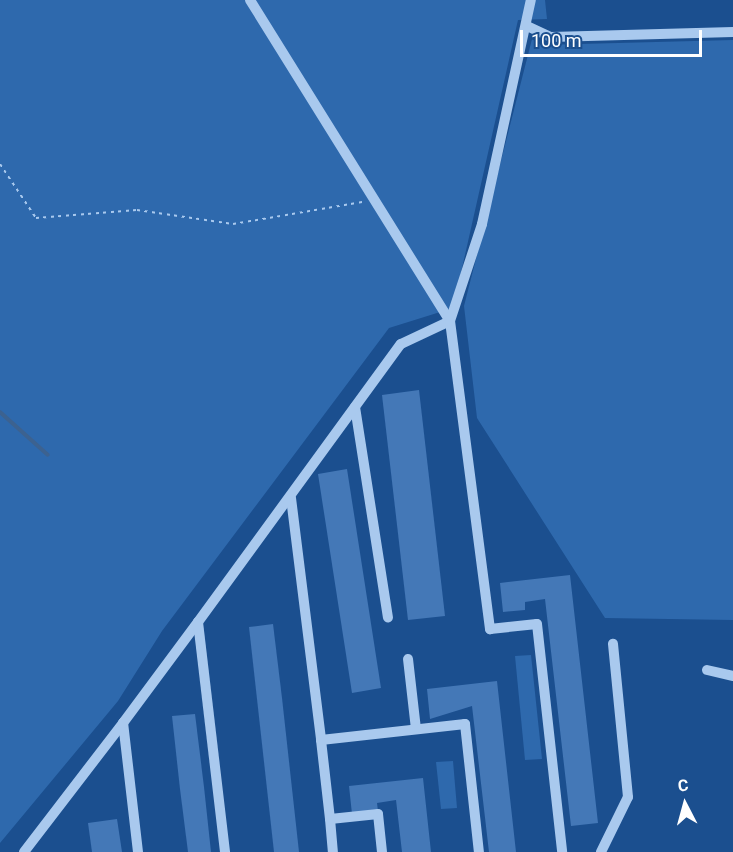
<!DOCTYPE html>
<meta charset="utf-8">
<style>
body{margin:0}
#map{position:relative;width:733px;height:852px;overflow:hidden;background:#1b4f8f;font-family:Roboto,sans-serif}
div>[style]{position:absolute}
.green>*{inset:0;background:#2e69ad}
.stream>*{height:4px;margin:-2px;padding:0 2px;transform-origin:2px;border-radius:2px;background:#3c6290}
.building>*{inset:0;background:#4478b7}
.path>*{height:2px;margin-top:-1px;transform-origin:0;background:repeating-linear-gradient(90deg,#a9c9ee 0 3px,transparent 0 7.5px)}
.minor>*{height:10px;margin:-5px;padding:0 5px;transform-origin:5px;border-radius:5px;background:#a9c9ee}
span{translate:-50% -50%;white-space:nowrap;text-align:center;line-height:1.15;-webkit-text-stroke:6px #1b4f8f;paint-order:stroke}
.north{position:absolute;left:655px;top:774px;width:60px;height:60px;-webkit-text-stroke:4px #1b4f8f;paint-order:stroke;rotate:354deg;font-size:16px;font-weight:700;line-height:24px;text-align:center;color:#fff}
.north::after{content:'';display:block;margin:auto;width:21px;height:27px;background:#fff;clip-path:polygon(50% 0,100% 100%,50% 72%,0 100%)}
.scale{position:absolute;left:520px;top:30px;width:182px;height:27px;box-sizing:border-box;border:3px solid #fff;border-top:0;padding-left:8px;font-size:18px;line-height:21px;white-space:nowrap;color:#fff;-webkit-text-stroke:4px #1b4f8f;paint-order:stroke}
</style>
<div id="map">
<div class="green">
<div style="clip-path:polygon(0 0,545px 0,547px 19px,518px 20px,453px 308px,389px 328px,162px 631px,118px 701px,0 843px)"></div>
<div style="clip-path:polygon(532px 39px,541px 45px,733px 40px,733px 620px,605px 618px,477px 418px,464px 306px)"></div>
<div style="clip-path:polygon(531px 655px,542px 759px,525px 760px,515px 656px)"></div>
<div style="clip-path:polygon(453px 761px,457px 808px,441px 809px,436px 762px)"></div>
</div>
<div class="stream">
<div style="left:0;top:412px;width:64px;rotate:41.9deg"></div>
</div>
<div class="building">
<div style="clip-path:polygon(419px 390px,445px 616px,408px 620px,382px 395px)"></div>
<div style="clip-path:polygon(347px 469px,381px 688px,352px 693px,318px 474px)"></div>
<div style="clip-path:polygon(570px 575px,598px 823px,571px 826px,545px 599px,525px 602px,525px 610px,503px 612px,500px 583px)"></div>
<div style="clip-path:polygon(273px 624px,282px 698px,299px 852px,274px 852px,249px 627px)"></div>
<div style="clip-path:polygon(497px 681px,516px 852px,489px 852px,472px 706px,430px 719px,427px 689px)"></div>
<div style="clip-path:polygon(195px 714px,204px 787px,211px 852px,188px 852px,180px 789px,172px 716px)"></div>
<div style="clip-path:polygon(423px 778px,431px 852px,402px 852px,396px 800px,377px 803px,378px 811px,352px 814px,349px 786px)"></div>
<div style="clip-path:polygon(117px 819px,122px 852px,92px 852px,88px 823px)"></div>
</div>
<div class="path">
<div style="left:0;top:164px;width:65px;rotate:56.3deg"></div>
<div style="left:36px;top:218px;width:101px;rotate:-4.5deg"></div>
<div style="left:137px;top:210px;width:97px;rotate:8.3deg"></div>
<div style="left:233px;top:224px;width:131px;rotate:-9.7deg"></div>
</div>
<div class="minor">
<div style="left:250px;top:0;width:378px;rotate:58.1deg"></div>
<div style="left:450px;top:321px;width:311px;rotate:82.6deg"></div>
<div style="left:490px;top:629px;width:47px;rotate:-6.1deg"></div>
<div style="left:537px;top:624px;width:229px;rotate:83.7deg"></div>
<div style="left:527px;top:26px;width:26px;rotate:25deg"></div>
<div style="left:551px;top:37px;width:182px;rotate:-1.6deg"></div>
<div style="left:355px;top:407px;width:213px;rotate:81.1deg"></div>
<div style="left:291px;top:498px;width:244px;rotate:82.9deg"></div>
<div style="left:198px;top:622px;width:344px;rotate:-53.9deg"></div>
<div style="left:401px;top:344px;width:54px;rotate:-25.1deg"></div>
<div style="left:450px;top:321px;width:102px;rotate:-71.7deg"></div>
<div style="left:482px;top:224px;width:229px;rotate:-77.7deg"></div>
<div style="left:408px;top:659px;width:70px;rotate:83.5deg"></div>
<div style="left:707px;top:670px;width:27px;rotate:13deg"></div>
<div style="left:330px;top:819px;width:33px;rotate:85deg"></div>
<div style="left:24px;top:852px;width:163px;rotate:-52.5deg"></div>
<div style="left:138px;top:852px;width:130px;rotate:-96.6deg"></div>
<div style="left:123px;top:723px;width:126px;rotate:-53.4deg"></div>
<div style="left:198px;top:622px;width:232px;rotate:83.3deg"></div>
<div style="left:382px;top:852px;width:38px;rotate:-96deg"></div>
<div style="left:378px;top:814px;width:48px;rotate:174.1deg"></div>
<div style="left:330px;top:819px;width:80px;rotate:-96.5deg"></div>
<div style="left:321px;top:740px;width:145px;rotate:-6.3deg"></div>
<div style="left:465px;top:724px;width:129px;rotate:83.8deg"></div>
<div style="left:601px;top:852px;width:61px;rotate:-63.9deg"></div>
<div style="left:628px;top:797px;width:154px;rotate:-95.6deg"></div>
</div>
<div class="north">С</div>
<div class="scale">100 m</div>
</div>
